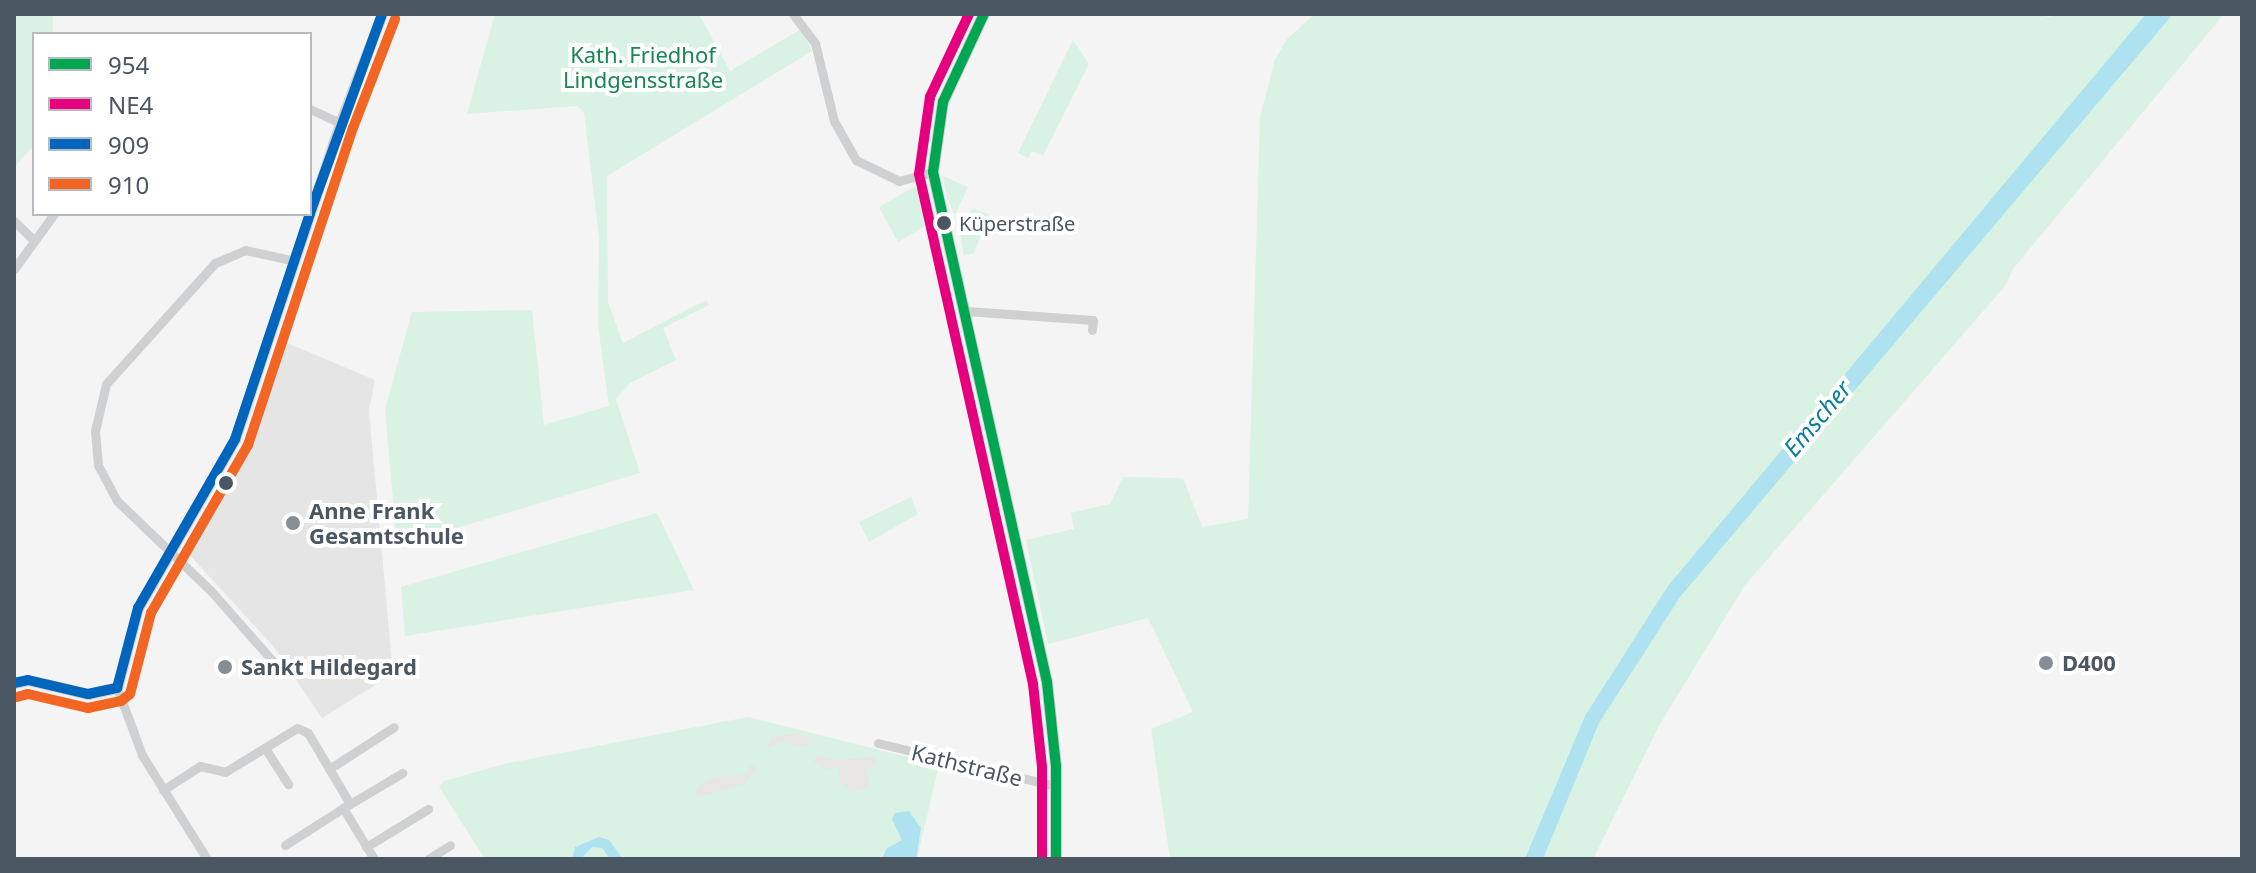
<!DOCTYPE html>
<meta charset="utf-8">
<style>
body{margin:0}
#map{position:relative;width:2256px;height:873px;overflow:hidden;background:#f4f4f4;font-family:"Noto Sans",sans-serif}
div>[style]{position:absolute}
.education>*{inset:0;background:#e6e5e6}
.green>*{inset:0;background:#d9f2e3}
.sand>*{inset:0;background:#e7e6e1}
.water>*{inset:0;background:#aee2f0}
.minor>*{height:9px;margin:-4.5px;padding:0 4.5px;transform-origin:4.5px;border-radius:4.5px;background:#ced0d2}
.tertiary>*{height:11px;margin:-5.5px;padding:0 5.5px;transform-origin:5.5px;border-radius:5.5px;background:#ced0d2}
.secondary>*{height:12px;margin:-6px;padding:0 6px;transform-origin:6px;border-radius:6px;background:#ced0d4}
.bus-1>*{height:10px;margin:-5px;padding:0 5px;transform-origin:5px;border-radius:5px;background:#00a651}
.bus-2>*{height:10px;margin:-5px;padding:0 5px;transform-origin:5px;border-radius:5px;background:#e5007d}
.bus-3>*{height:10px;margin:-5px;padding:0 5px;transform-origin:5px;border-radius:5px;background:#0065bd}
.bus-4>*{height:10px;margin:-5px;padding:0 5px;transform-origin:5px;border-radius:5px;background:#f26522}
.dots>*{width:22px;height:22px;translate:-50% -50%;box-sizing:border-box;border:4px solid #fff;border-radius:50%}
span{translate:-50% -50%;white-space:nowrap;text-align:center;line-height:1.15;-webkit-text-stroke:8px #fff;paint-order:stroke}
.bus-label{font-size:20px;color:#4a5661}
.left{translate:0 -50%;text-align:left}
.park-label{font-size:22px;color:#17864f}
.poi-label{font-size:22px;color:#4a5661;font-weight:700}
.street-label{font-size:22px;color:#4a5661}
.water-label{font-size:24px;color:#0c7c9b;font-style:italic}
.frame{position:absolute;inset:0;border:16px solid #4a5661;pointer-events:none}
.legend{position:absolute;left:32px;top:32px;width:280px;height:184px;box-sizing:border-box;background:#fff;border:2px solid #b7bbc0;margin:0;padding:10px 14px;list-style:none;font-size:24px;color:#4a5661}
.legend li{display:flex;align-items:center;gap:16px;height:40px}
.legend b{width:40px;border:2px solid #b7bbc0}
</style>
<div id="map">
<div class="education">
<div style="clip-path:polygon(280px 340px,375px 380px,369px 411px,393px 674px,322px 718px,273px 646px,187px 552px,225px 494px,247px 447px)"></div>
</div>
<div class="green">
<div style="clip-path:polygon(14px 14px,53px 14px,53px 34px,34px 34px,34px 145px,14px 168px)"></div>
<div style="clip-path:polygon(495px 14px,699px 14px,730px 71px,801px 29px,812px 51px,607px 176px,608px 302px,623px 343px,706px 300px,709px 305px,663px 328px,676px 360px,630px 383px,616px 399px,640px 473px,397px 546px,385px 409px,412px 312px,532px 310px,544px 425px,609px 406px,598px 325px,599px 238px,584px 112px,577px 106px,467px 114px)"></div>
<div style="clip-path:polygon(1315px 14px,2055px 14px,2033px 21px,2060px 14px,2224px 14px,2013px 269px,2005px 286px,1745px 585px,1660px 724px,1593px 859px,1170px 859px,1151px 729px,1193px 712px,1148px 618px,1048px 644px,1026px 540px,1074px 529px,1071px 513px,1110px 504px,1123px 477px,1183px 478px,1202px 527px,1248px 519px,1260px 117px,1275px 60px,1287px 39px)"></div>
<div style="clip-path:polygon(1073px 40px,1089px 64px,1043px 156px,1032px 151px,1028px 158px,1018px 153px)"></div>
<div style="clip-path:polygon(943px 176px,968px 187px,955px 215px,946px 195px)"></div>
<div style="clip-path:polygon(916px 186px,930px 223px,898px 242px,879px 207px)"></div>
<div style="clip-path:polygon(973px 209px,989px 214px,974px 253px,964px 256px,958px 223px)"></div>
<div style="clip-path:polygon(911px 497px,918px 514px,869px 542px,859px 522px)"></div>
<div style="clip-path:polygon(657px 513px,694px 590px,405px 636px,401px 587px)"></div>
<div style="clip-path:polygon(748px 717px,939px 765px,917px 859px,485px 859px,439px 787px,444px 781px,504px 764px)"></div>
</div>
<div class="sand">
<div style="clip-path:polygon(798px 733px,809px 739px,807px 747px,782px 742px,766px 748px,772px 737px)"></div>
<div style="clip-path:polygon(818px 755px,838px 760px,874px 757px,876px 763px,866px 769px,870px 786px,851px 793px,840px 781px,839px 767px,825px 769px,813px 761px)"></div>
<div style="clip-path:polygon(751px 764px,757px 768px,746px 783px,700px 797px,695px 793px,700px 784px,718px 777px,745px 775px)"></div>
</div>
<div class="water">
<div style="clip-path:polygon(2146px 14px,2173px 14px,1680px 597px,1599px 723px,1543px 859px,1525px 859px,1585px 716px,1668px 586px)"></div>
<div style="clip-path:polygon(909px 811px,921px 828px,916px 859px,882px 859px,886px 849px,902px 840px,892px 819px,895px 813px)"></div>
<div style="clip-path:polygon(599px 837px,609px 840px,623px 859px,610px 859px,602px 848px,592px 847px,581px 859px,572px 859px,575px 847px)"></div>
</div>
<div class="minor">
<div style="left:793px;top:14px;width:36px;rotate:53deg"></div>
<div style="left:815px;top:43px;width:80px;rotate:76.3deg"></div>
<div style="left:834px;top:121px;width:45px;rotate:60.6deg"></div>
<div style="left:856px;top:160px;width:48px;rotate:26deg"></div>
<div style="left:899px;top:181px;width:35px;rotate:-15deg"></div>
<div style="left:310px;top:109px;width:33px;rotate:25deg"></div>
<div style="left:14px;top:221px;width:28px;rotate:44deg"></div>
<div style="left:14px;top:269px;width:68px;rotate:-54deg"></div>
<div style="left:967px;top:311px;width:126px;rotate:4.1deg"></div>
<div style="left:1093px;top:320px;width:10px;rotate:96deg"></div>
<div style="left:284px;top:674px;width:111px;rotate:-131.3deg"></div>
<div style="left:211px;top:591px;width:130px;rotate:-136.2deg"></div>
<div style="left:117px;top:501px;width:41px;rotate:-117.8deg"></div>
<div style="left:98px;top:465px;width:34px;rotate:-95deg"></div>
<div style="left:95px;top:431px;width:48px;rotate:-76.8deg"></div>
<div style="left:106px;top:384px;width:163px;rotate:-48deg"></div>
<div style="left:215px;top:263px;width:33px;rotate:-23deg"></div>
<div style="left:245px;top:250px;width:51px;rotate:12.4deg"></div>
<div style="left:117px;top:688px;width:72px;rotate:69.5deg"></div>
<div style="left:142px;top:755px;width:123px;rotate:58deg"></div>
<div style="left:878px;top:743px;width:183px;rotate:13.6deg"></div>
<div style="left:265px;top:748px;width:43px;rotate:57.4deg"></div>
<div style="left:329px;top:769px;width:77px;rotate:-32.9deg"></div>
<div style="left:163px;top:790px;width:44px;rotate:-33deg"></div>
<div style="left:200px;top:766px;width:26px;rotate:13deg"></div>
<div style="left:225px;top:772px;width:84px;rotate:-31.4deg"></div>
<div style="left:297px;top:728px;width:12px;rotate:24deg"></div>
<div style="left:308px;top:733px;width:82px;rotate:59.4deg"></div>
<div style="left:350px;top:804px;width:8px;rotate:150deg"></div>
<div style="left:343px;top:808px;width:60px;rotate:58.7deg"></div>
<div style="left:350px;top:804px;width:61px;rotate:-30.8deg"></div>
<div style="left:285px;top:845px;width:69px;rotate:-32.5deg"></div>
<div style="left:366px;top:847px;width:73px;rotate:-31.5deg"></div>
<div style="left:428px;top:859px;width:26px;rotate:-32deg"></div>
</div>
<div class="tertiary">
<div style="left:14px;top:683px;width:14px;rotate:-12deg"></div>
<div style="left:28px;top:680px;width:62px;rotate:13.1deg"></div>
<div style="left:88px;top:694px;width:30px;rotate:-12deg"></div>
<div style="left:117px;top:688px;width:83px;rotate:-75.3deg"></div>
<div style="left:138px;top:608px;width:195px;rotate:-60.1deg"></div>
<div style="left:235px;top:439px;width:333px;rotate:-71.6deg"></div>
<div style="left:340px;top:123px;width:117px;rotate:-68.9deg"></div>
</div>
<div class="secondary">
<div style="left:984px;top:14px;width:97px;rotate:115deg"></div>
<div style="left:943px;top:102px;width:71px;rotate:98.1deg"></div>
<div style="left:933px;top:172px;width:523px;rotate:77.4deg"></div>
<div style="left:1047px;top:682px;width:84px;rotate:83.9deg"></div>
<div style="left:1056px;top:766px;width:93px;rotate:90deg"></div>
</div>
<div class="bus-1">
<div style="left:984px;top:14px;width:97px;rotate:115deg"></div>
<div style="left:943px;top:102px;width:71px;rotate:98.1deg"></div>
<div style="left:933px;top:172px;width:523px;rotate:77.4deg"></div>
<div style="left:1047px;top:682px;width:84px;rotate:83.9deg"></div>
<div style="left:1056px;top:766px;width:93px;rotate:90deg"></div>
</div>
<div class="bus-2">
<div style="left:969px;top:14px;width:92px;rotate:115.2deg"></div>
<div style="left:930px;top:97px;width:78px;rotate:98.1deg"></div>
<div style="left:919px;top:174px;width:523px;rotate:77.4deg"></div>
<div style="left:1033px;top:684px;width:83px;rotate:83.8deg"></div>
<div style="left:1042px;top:767px;width:92px;rotate:90deg"></div>
</div>
<div class="bus-3">
<div style="left:310px;top:213px;width:212px;rotate:-70.1deg"></div>
<div style="left:14px;top:683px;width:14px;rotate:-12deg"></div>
<div style="left:28px;top:680px;width:62px;rotate:13.1deg"></div>
<div style="left:88px;top:694px;width:30px;rotate:-12deg"></div>
<div style="left:117px;top:688px;width:83px;rotate:-75.3deg"></div>
<div style="left:138px;top:608px;width:195px;rotate:-60.1deg"></div>
<div style="left:235px;top:439px;width:237px;rotate:-71.6deg"></div>
</div>
<div class="bus-4">
<div style="left:17px;top:697px;width:11px;rotate:-15deg"></div>
<div style="left:28px;top:694px;width:62px;rotate:13.1deg"></div>
<div style="left:88px;top:708px;width:34px;rotate:-12deg"></div>
<div style="left:121px;top:701px;width:11px;rotate:-38deg"></div>
<div style="left:130px;top:694px;width:84px;rotate:-75.5deg"></div>
<div style="left:151px;top:613px;width:194px;rotate:-60deg"></div>
<div style="left:248px;top:445px;width:334px;rotate:-71.7deg"></div>
<div style="left:353px;top:128px;width:117px;rotate:-68.9deg"></div>
</div>
<div class="dots">
<div style="left:944px;top:223px;background:#4a5661"></div>
<div style="left:226px;top:483px;background:#4a5661"></div>
<div style="left:293px;top:523px;background:#868d94"></div>
<div style="left:2046px;top:663px;background:#868d94"></div>
<div style="left:225px;top:667px;background:#868d94"></div>
</div>
<div class="bus-label">
<span class="left" style="left:959px;top:223px">Küperstraße</span>
</div>
<div class="park-label">
<span style="left:643px;top:67px">Kath. Friedhof<br>Lindgensstraße</span>
</div>
<div class="poi-label">
<span class="left" style="left:309px;top:523px">Anne Frank<br>Gesamtschule</span>
<span class="left" style="left:2062px;top:663px">D400</span>
<span class="left" style="left:241px;top:667px">Sankt Hildegard</span>
</div>
<div class="street-label">
<span style="left:967px;top:765px;rotate:14deg">Kathstraße</span>
</div>
<div class="water-label">
<span style="left:1817px;top:418px;rotate:-50deg">Emscher</span>
</div>
<div class="frame"></div>
<ul class="legend">
<li><b style="height:10px;background:#00a651"></b>954</li>
<li><b style="height:10px;background:#e5007d"></b>NE4</li>
<li><b style="height:10px;background:#0065bd"></b>909</li>
<li><b style="height:10px;background:#f26522"></b>910</li>
</ul>
</div>
